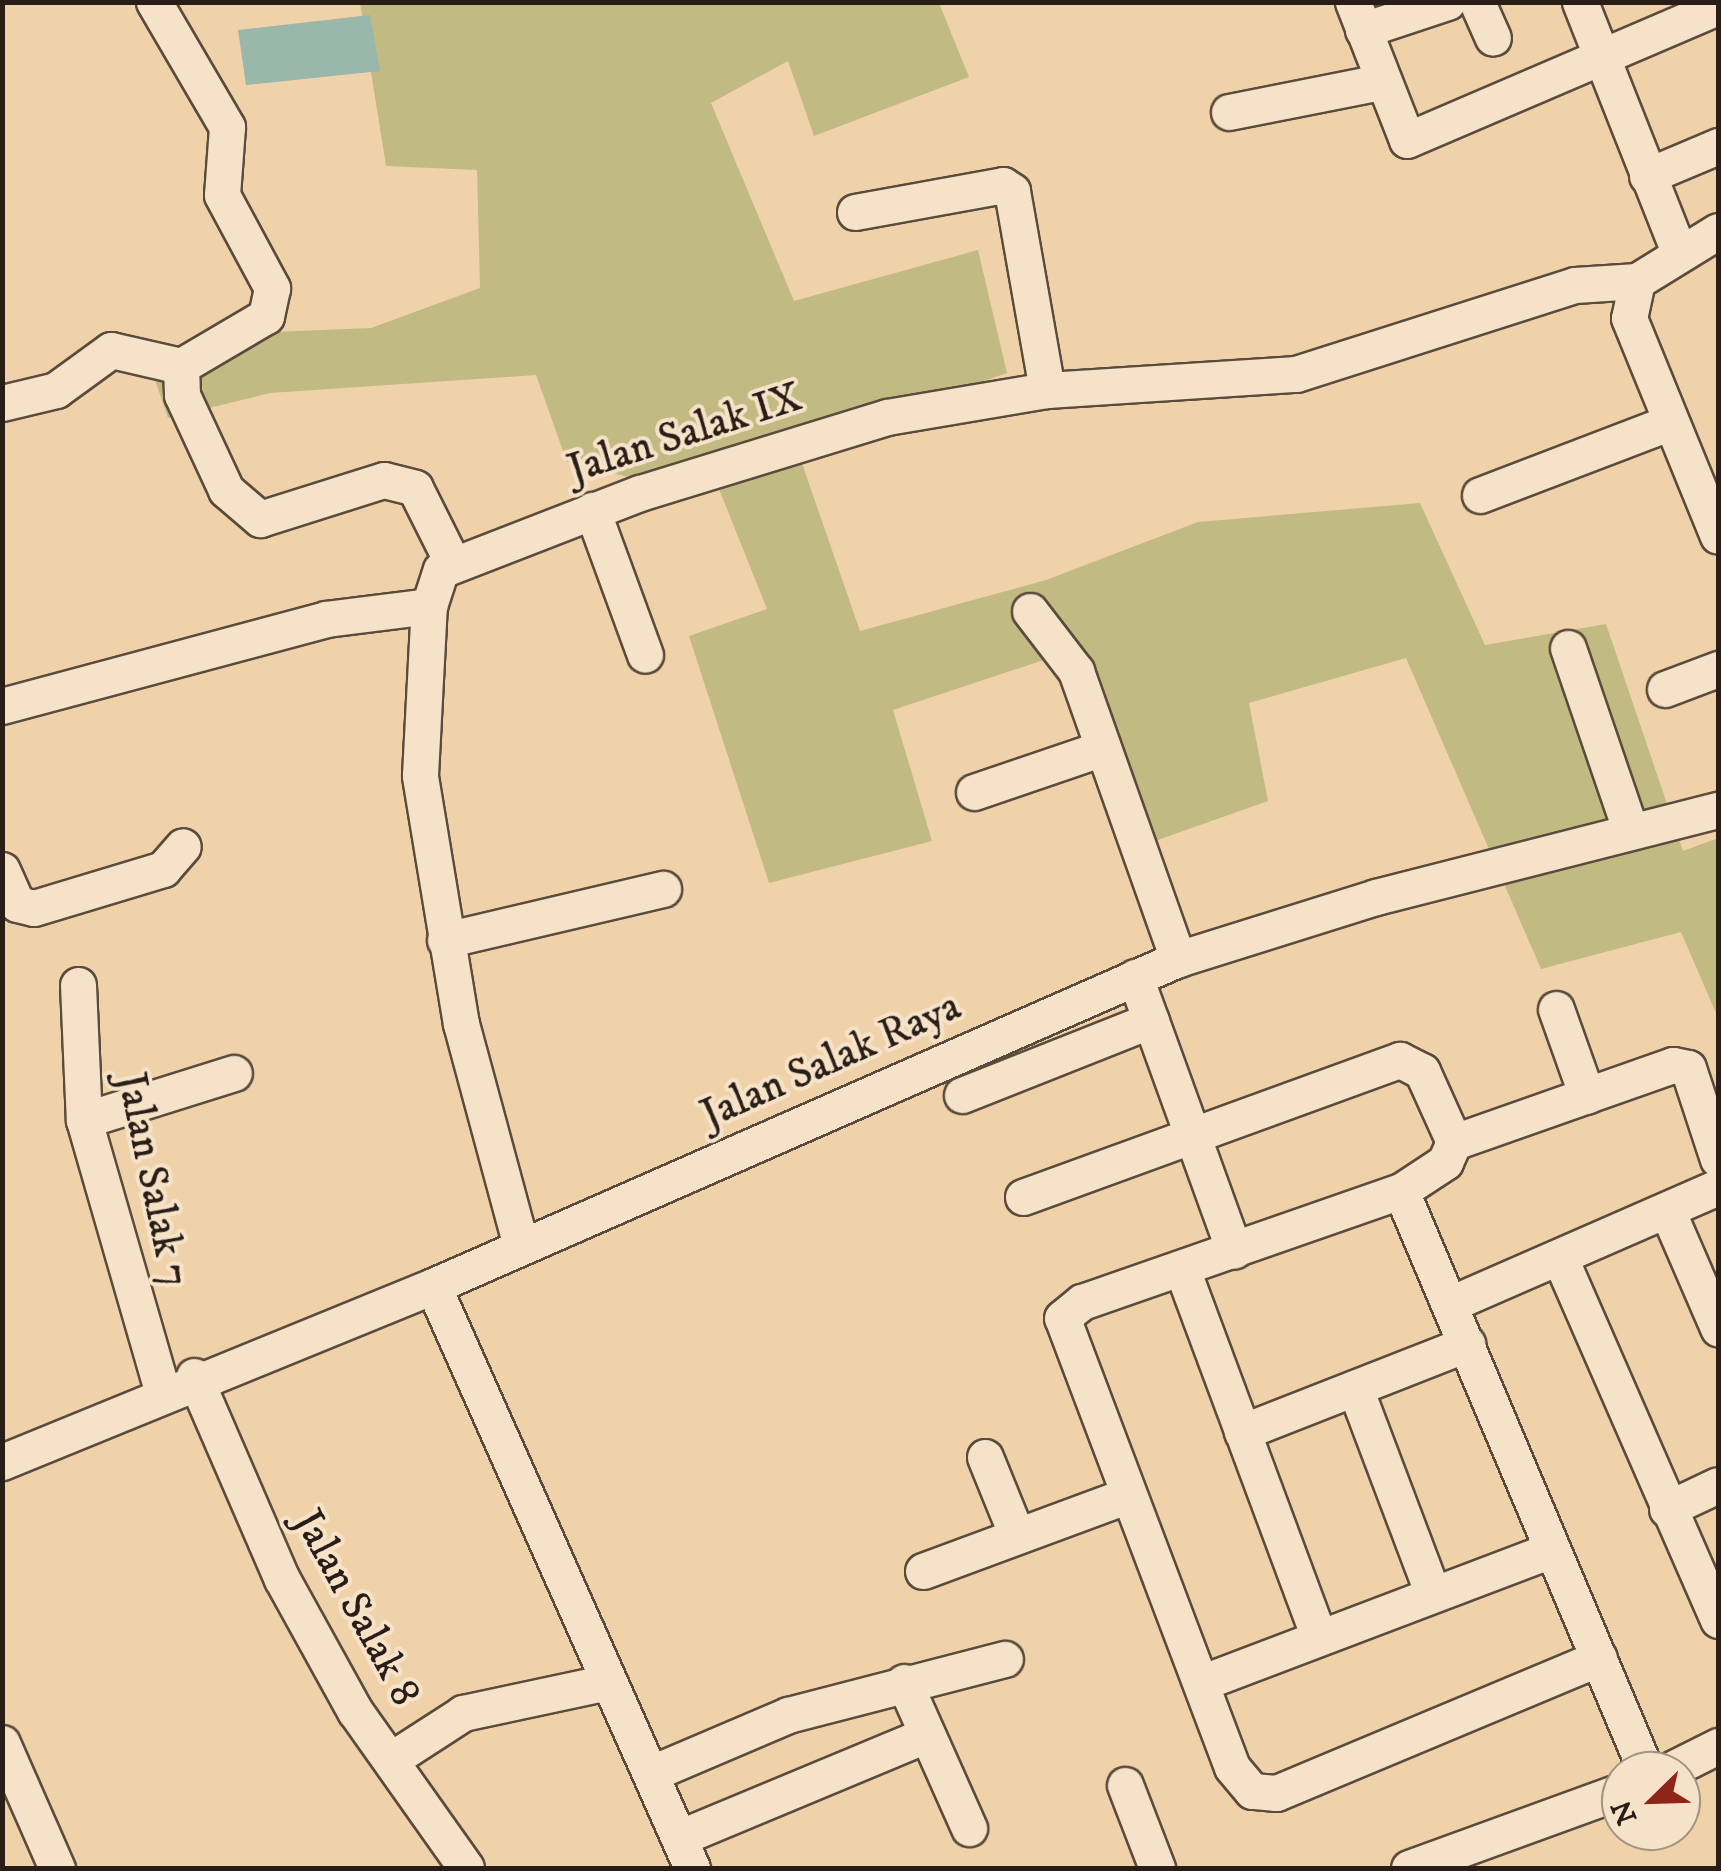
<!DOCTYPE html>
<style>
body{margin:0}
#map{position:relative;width:1721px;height:1871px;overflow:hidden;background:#f0d2aa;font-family:"IM FELL DW Pica",serif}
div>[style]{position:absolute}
.green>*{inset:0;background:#c1ba83}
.water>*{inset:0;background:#9ab7ac}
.roads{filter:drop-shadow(2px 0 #5b4b3c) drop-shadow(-2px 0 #5b4b3c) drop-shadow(0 2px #5b4b3c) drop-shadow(0 -2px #5b4b3c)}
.minor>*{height:35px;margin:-17.5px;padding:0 17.5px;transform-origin:17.5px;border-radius:17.5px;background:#f5e2c8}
span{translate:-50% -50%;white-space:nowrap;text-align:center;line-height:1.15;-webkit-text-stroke:8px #f5e2c8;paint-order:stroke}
.street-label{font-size:42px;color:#291e17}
.frame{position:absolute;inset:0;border:5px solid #291e17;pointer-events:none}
.north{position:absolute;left:1601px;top:1751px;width:100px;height:100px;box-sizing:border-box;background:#f5e2c8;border:2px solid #a39481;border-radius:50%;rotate:247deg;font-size:28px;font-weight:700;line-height:40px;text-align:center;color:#291e17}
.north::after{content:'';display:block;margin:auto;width:35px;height:45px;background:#8f2418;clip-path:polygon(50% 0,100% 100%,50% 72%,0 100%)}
</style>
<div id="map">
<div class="green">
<div style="clip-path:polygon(360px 3px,939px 3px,969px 77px,814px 136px,788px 61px,711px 103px,794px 301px,978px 250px,1007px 373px,796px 446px,860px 631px,1046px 580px,1198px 522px,1420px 503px,1485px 645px,1606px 624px,1683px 851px,1718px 838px,1718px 1018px,1681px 932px,1541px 969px,1406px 658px,1249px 703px,1268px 801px,1138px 847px,1068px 652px,893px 710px,932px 841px,769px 883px,689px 636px,767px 609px,707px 459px,649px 482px,567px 462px,536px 375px,270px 393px,168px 418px,148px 359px,245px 333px,371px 328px,480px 288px,477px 170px,386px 166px)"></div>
</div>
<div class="water">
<div style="clip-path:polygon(370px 15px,380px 71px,246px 85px,238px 30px)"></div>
</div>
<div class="roads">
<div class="minor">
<div style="left:154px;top:2px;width:145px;rotate:59.7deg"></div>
<div style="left:227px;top:127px;width:68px;rotate:94.2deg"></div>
<div style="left:222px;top:195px;width:106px;rotate:61.7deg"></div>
<div style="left:272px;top:288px;width:29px;rotate:102deg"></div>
<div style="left:266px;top:316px;width:99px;rotate:149.5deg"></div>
<div style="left:181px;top:366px;width:29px;rotate:88deg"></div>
<div style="left:182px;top:395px;width:105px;rotate:65.1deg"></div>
<div style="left:226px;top:490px;width:45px;rotate:40.5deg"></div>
<div style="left:260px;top:519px;width:130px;rotate:-17.5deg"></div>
<div style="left:384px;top:480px;width:32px;rotate:14deg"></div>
<div style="left:415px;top:488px;width:83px;rotate:63.4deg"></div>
<div style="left:1353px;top:2px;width:148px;rotate:68.6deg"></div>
<div style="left:1407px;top:140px;width:338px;rotate:-23.2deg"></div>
<div style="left:1477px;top:2px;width:39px;rotate:66deg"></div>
<div style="left:1580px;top:2px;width:266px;rotate:68.4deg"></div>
<div style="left:1363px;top:30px;width:89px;rotate:-18.4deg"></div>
<div style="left:1229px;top:112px;width:155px;rotate:-11.2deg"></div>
<div style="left:1647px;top:176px;width:77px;rotate:-22.9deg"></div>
<div style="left:855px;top:212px;width:150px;rotate:-10.3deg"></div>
<div style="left:1003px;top:185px;width:11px;rotate:34deg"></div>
<div style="left:1012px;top:191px;width:202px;rotate:80deg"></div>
<div style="left:1718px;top:231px;width:95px;rotate:148.3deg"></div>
<div style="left:1637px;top:281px;width:38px;rotate:102deg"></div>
<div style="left:1629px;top:318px;width:235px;rotate:67.8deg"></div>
<div style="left:2px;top:403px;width:56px;rotate:-13.5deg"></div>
<div style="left:56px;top:390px;width:68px;rotate:-36deg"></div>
<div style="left:111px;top:350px;width:72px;rotate:12.9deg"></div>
<div style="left:1480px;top:495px;width:202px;rotate:-20.9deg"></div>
<div style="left:592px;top:510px;width:154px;rotate:69.9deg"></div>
<div style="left:1030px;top:611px;width:76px;rotate:52.5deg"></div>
<div style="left:1076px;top:671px;width:306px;rotate:70.5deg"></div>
<div style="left:1568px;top:648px;width:194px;rotate:71.1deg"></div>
<div style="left:1665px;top:689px;width:57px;rotate:-20.7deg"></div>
<div style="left:2px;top:706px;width:335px;rotate:-15deg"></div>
<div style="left:326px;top:619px;width:104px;rotate:-7.2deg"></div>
<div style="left:974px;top:792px;width:136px;rotate:-18.8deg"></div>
<div style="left:2px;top:870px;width:37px;rotate:66deg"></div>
<div style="left:17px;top:904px;width:17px;rotate:13deg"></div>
<div style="left:34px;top:908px;width:135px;rotate:-16.8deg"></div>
<div style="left:163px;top:869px;width:30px;rotate:-49deg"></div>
<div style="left:445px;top:940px;width:224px;rotate:-13.2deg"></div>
<div style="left:1135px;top:977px;width:291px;rotate:70.1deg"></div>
<div style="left:78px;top:985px;width:135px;rotate:87.5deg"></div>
<div style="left:84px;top:1120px;width:281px;rotate:73.9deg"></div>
<div style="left:1556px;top:1009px;width:92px;rotate:70.4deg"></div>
<div style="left:962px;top:1095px;width:203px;rotate:-21.6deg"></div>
<div style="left:84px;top:1120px;width:157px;rotate:-17.4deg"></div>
<div style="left:1401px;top:1191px;width:630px;rotate:67.1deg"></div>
<div style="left:1023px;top:1197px;width:401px;rotate:-20deg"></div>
<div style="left:1400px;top:1060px;width:25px;rotate:27deg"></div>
<div style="left:1422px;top:1071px;width:78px;rotate:65.7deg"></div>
<div style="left:1667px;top:1210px;width:129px;rotate:66.6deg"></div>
<div style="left:521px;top:1246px;width:230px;rotate:-105.1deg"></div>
<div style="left:461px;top:1024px;width:252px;rotate:-99.4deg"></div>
<div style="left:420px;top:775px;width:169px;rotate:-87deg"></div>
<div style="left:429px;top:606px;width:38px;rotate:-72deg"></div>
<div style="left:441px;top:570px;width:213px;rotate:-21.2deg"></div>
<div style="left:640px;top:493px;width:258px;rotate:-17.1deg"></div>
<div style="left:887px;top:417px;width:162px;rotate:-9.6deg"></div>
<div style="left:1047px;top:390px;width:250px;rotate:-3.7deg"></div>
<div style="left:1296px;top:374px;width:293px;rotate:-17.7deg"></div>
<div style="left:1575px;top:285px;width:62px;rotate:-3.7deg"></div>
<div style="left:1560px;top:1258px;width:395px;rotate:66.4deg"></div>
<div style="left:1182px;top:1269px;width:393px;rotate:69.6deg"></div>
<div style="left:433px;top:1286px;width:637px;rotate:66.01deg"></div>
<div style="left:1450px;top:1304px;width:292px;rotate:-23.6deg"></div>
<div style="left:194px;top:1376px;width:221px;rotate:66.6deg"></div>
<div style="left:282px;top:1579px;width:151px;rotate:61.1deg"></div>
<div style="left:355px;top:1711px;width:192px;rotate:54.7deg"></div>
<div style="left:1355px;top:1388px;width:220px;rotate:69.3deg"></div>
<div style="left:1242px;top:1432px;width:242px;rotate:-21.4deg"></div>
<div style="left:985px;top:1457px;width:85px;rotate:67.9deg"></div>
<div style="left:2px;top:1462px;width:466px;rotate:-22.2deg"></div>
<div style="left:433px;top:1286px;width:814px;rotate:-23.7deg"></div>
<div style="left:1178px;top:959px;width:207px;rotate:-17.4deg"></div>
<div style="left:1376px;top:897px;width:353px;rotate:-14.3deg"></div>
<div style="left:1667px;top:1509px;width:56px;rotate:-25.2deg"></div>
<div style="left:923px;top:1571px;width:219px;rotate:-20.3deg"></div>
<div style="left:1599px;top:1658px;width:350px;rotate:157.3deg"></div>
<div style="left:1276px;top:1793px;width:24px;rotate:-175deg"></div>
<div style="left:1252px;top:1791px;width:31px;rotate:-130deg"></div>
<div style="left:1232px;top:1767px;width:480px;rotate:-110.7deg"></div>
<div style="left:1062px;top:1318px;width:26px;rotate:-39deg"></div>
<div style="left:1082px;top:1302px;width:338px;rotate:-19.2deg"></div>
<div style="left:1401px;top:1191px;width:53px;rotate:-33.4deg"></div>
<div style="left:1445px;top:1162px;width:22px;rotate:-66deg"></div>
<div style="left:1454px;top:1142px;width:232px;rotate:-19.4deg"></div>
<div style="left:1673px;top:1065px;width:15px;rotate:11deg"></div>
<div style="left:1688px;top:1068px;width:96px;rotate:71.8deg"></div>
<div style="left:904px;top:1682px;width:160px;rotate:66deg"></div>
<div style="left:1201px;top:1683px;width:375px;rotate:-20.8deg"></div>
<div style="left:2px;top:1743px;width:137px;rotate:66.3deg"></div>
<div style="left:392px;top:1759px;width:85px;rotate:-32.9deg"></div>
<div style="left:463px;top:1713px;width:147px;rotate:-12.1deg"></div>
<div style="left:1668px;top:1771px;width:56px;rotate:-26.6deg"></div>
<div style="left:652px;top:1773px;width:148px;rotate:-23.1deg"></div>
<div style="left:788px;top:1715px;width:224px;rotate:-14.5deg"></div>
<div style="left:1125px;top:1785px;width:89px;rotate:68.9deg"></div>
<div style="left:681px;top:1837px;width:250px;rotate:-22.6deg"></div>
<div style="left:1409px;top:1868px;width:226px;rotate:-20deg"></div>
</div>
</div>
<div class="street-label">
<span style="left:685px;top:434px;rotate:-18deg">Jalan Salak IX</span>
<span style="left:831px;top:1061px;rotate:-24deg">Jalan Salak Raya</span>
<span style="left:152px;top:1180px;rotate:78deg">Jalan Salak 7</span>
<span style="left:356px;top:1608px;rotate:61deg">Jalan Salak 8</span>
</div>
<div class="frame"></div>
<div class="north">N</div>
</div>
